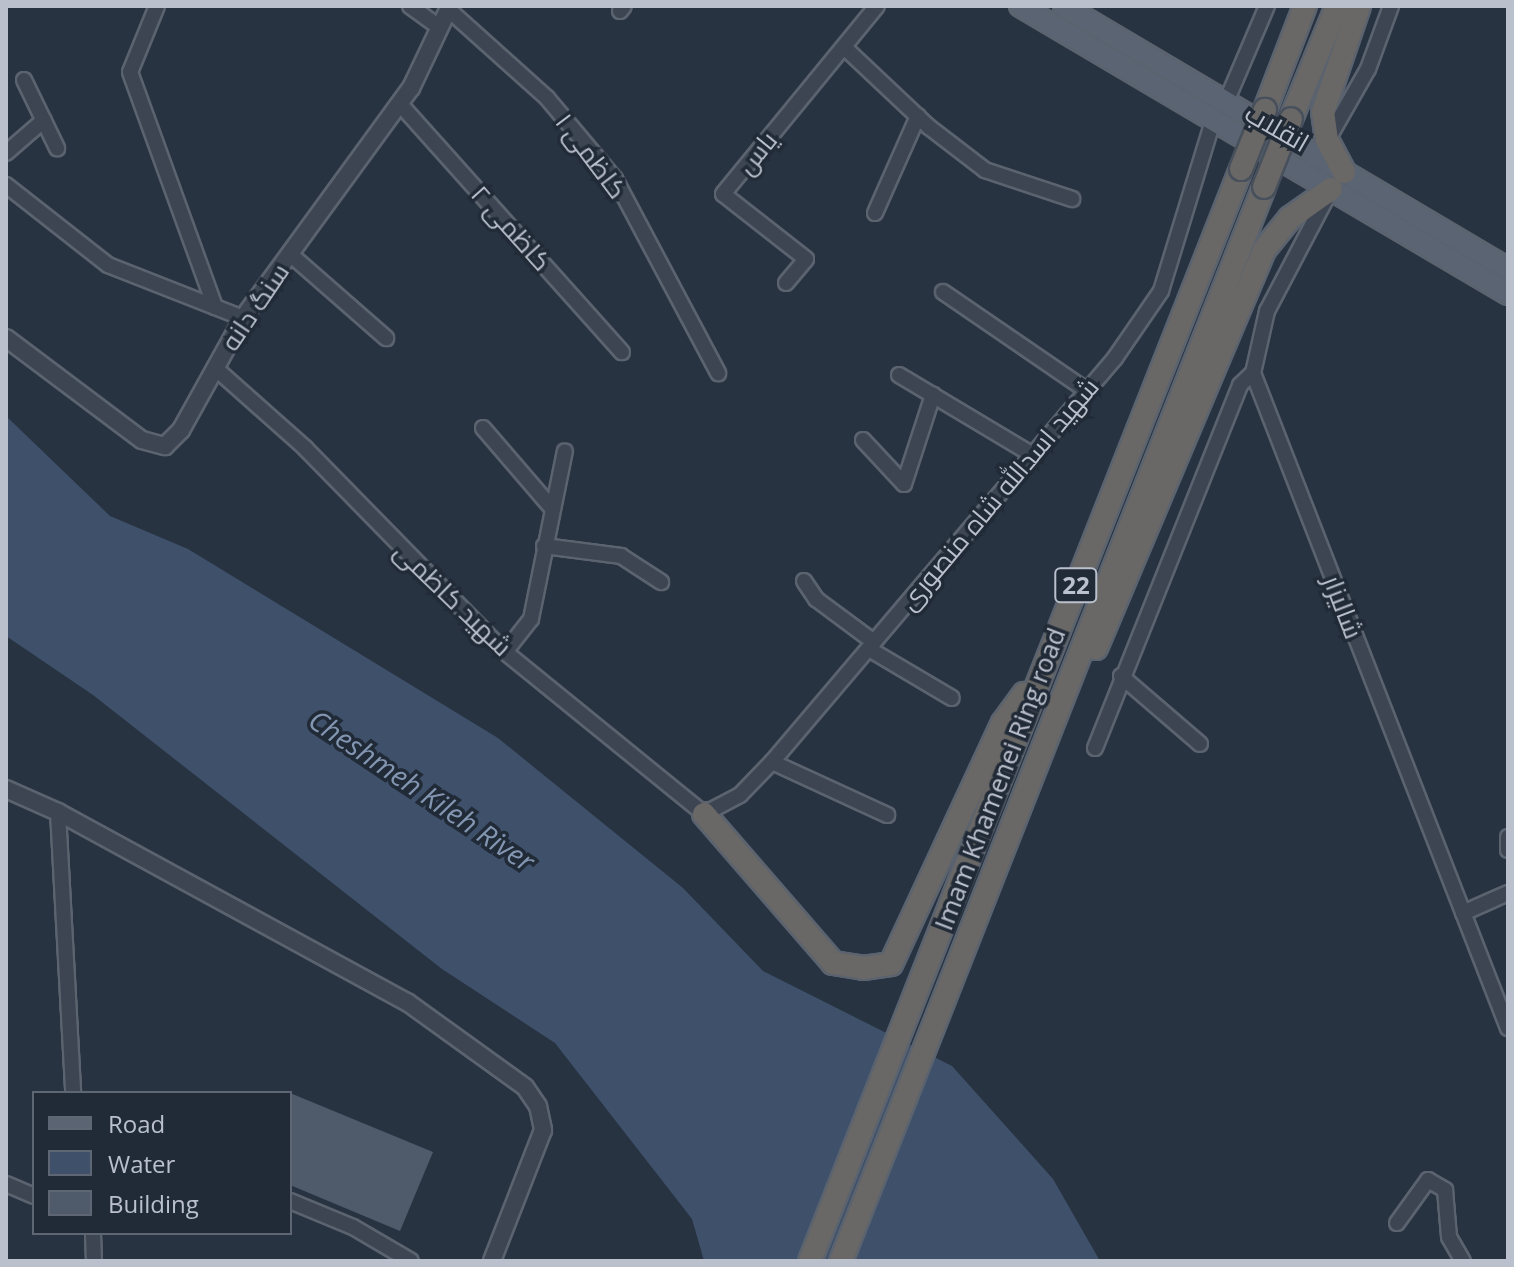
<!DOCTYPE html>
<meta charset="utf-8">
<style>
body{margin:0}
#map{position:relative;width:1514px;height:1267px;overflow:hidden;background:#283342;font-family:"Open Sans",Cairo,sans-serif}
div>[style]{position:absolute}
.water>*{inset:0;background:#3f506a}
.building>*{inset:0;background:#4f5a6b}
.roads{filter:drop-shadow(2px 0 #5b636f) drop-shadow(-2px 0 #5b636f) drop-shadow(0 2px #5b636f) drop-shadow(0 -2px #5b636f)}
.minor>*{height:14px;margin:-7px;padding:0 7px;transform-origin:7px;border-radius:7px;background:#3d4552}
.tertiary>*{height:16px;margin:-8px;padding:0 8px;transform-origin:8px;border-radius:8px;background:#3d4552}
.primary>*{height:20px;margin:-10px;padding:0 10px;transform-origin:10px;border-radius:10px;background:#5b6472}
.trunk>*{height:22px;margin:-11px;padding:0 11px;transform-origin:11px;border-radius:11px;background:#696866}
.bridges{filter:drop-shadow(2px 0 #47505c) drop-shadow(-2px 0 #47505c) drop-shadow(0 2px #47505c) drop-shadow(0 -2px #47505c)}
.trunk-bridge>*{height:22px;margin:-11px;padding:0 11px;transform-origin:11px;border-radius:11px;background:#696866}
span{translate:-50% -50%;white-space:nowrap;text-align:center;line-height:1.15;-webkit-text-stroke:7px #212a37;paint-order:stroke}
.shield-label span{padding:2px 6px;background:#212a37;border:2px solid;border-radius:6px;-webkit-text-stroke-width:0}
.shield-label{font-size:24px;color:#bac0cc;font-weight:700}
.street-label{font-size:26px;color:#bac0cc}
.water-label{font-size:28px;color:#8396b1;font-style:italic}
.frame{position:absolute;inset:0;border:8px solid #bac0cc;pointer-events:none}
.legend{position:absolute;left:32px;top:1091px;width:260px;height:144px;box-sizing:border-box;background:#212a37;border:2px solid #5e6673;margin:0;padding:10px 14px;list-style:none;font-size:24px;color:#bac0cc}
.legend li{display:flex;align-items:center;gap:16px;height:40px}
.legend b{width:40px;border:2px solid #5e6673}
</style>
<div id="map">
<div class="water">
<div style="clip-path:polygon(6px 416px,110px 516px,188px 549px,498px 738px,683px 888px,763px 971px,952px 1066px,1053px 1179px,1100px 1261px,704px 1261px,692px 1219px,555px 1043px,442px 969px,93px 695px,6px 636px)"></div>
</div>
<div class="building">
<div style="clip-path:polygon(290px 1093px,433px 1152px,400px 1231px,290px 1185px)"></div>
</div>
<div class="roads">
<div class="minor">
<div style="left:157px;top:6px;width:71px;rotate:112.2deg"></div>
<div style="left:130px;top:72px;width:250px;rotate:70.1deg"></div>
<div style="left:410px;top:6px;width:37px;rotate:36deg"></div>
<div style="left:449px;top:10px;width:132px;rotate:41.9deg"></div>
<div style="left:547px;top:98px;width:106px;rotate:50deg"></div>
<div style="left:615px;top:179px;width:220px;rotate:62deg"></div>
<div style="left:620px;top:11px;width:6px;rotate:-51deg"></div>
<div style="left:844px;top:47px;width:117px;rotate:43.3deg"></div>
<div style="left:929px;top:127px;width:71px;rotate:37.5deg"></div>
<div style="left:985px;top:170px;width:92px;rotate:18.4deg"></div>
<div style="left:24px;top:80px;width:76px;rotate:64.1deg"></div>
<div style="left:1226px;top:102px;width:104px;rotate:-66.9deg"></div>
<div style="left:400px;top:104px;width:333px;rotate:48.2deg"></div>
<div style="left:1328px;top:139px;width:81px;rotate:-60.3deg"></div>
<div style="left:1368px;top:69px;width:67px;rotate:-69.9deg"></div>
<div style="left:6px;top:153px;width:50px;rotate:-41deg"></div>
<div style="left:6px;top:185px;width:130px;rotate:38.1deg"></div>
<div style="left:108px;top:265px;width:145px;rotate:21.4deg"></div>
<div style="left:1329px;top:193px;width:133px;rotate:117.7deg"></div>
<div style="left:1267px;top:311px;width:64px;rotate:102.7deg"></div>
<div style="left:1253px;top:373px;width:703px;rotate:68.73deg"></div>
<div style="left:875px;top:213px;width:106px;rotate:-66.1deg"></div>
<div style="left:290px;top:254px;width:128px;rotate:41.2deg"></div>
<div style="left:786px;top:283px;width:31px;rotate:-50deg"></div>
<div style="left:806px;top:259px;width:105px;rotate:-141.9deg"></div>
<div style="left:723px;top:194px;width:243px;rotate:-50.7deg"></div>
<div style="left:943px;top:292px;width:173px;rotate:34.4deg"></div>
<div style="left:215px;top:368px;width:120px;rotate:41.6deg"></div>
<div style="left:305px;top:448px;width:286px;rotate:45.6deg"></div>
<div style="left:505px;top:652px;width:257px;rotate:39.1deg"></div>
<div style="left:704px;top:814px;width:41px;rotate:-27.8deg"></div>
<div style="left:740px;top:795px;width:46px;rotate:-45.9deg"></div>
<div style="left:772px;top:762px;width:530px;rotate:-49.67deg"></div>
<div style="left:1115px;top:358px;width:81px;rotate:-55.5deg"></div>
<div style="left:1161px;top:291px;width:178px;rotate:-73deg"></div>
<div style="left:899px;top:375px;width:154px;rotate:30.9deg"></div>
<div style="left:483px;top:428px;width:104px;rotate:49.3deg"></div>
<div style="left:863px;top:440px;width:60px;rotate:47deg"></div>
<div style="left:904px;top:484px;width:94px;rotate:-72deg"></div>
<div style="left:544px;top:546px;width:78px;rotate:7.4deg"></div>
<div style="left:621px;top:556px;width:48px;rotate:33deg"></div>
<div style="left:804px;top:581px;width:22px;rotate:56deg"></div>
<div style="left:816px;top:599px;width:72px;rotate:36.6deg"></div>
<div style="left:869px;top:649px;width:96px;rotate:30.6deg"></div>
<div style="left:505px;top:652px;width:42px;rotate:-51.8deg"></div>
<div style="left:531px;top:619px;width:171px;rotate:-78.6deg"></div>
<div style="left:1121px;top:676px;width:104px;rotate:40.7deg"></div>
<div style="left:1095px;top:748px;width:391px;rotate:-68.2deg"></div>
<div style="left:1240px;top:385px;width:18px;rotate:-43deg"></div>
<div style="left:772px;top:762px;width:127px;rotate:24.7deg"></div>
<div style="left:58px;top:812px;width:281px;rotate:86.9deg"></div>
<div style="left:1508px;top:837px;width:13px;rotate:90deg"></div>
<div style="left:1463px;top:913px;width:49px;rotate:-24deg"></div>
<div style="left:6px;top:1184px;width:30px;rotate:23deg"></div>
<div style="left:290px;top:1201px;width:68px;rotate:22.4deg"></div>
<div style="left:353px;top:1227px;width:67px;rotate:30.4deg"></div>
<div style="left:1397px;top:1223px;width:53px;rotate:-54.2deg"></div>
<div style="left:1428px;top:1180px;width:20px;rotate:30deg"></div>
<div style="left:1445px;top:1190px;width:47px;rotate:85.1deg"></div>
<div style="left:1449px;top:1237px;width:28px;rotate:60deg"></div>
<div style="left:93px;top:1233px;width:28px;rotate:88deg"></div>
</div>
<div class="tertiary">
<div style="left:6px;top:338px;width:170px;rotate:36.9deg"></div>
<div style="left:142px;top:440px;width:24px;rotate:15deg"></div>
<div style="left:165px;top:446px;width:23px;rotate:-45deg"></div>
<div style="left:181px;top:430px;width:128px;rotate:-61deg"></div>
<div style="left:243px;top:318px;width:285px;rotate:-53.9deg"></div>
<div style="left:411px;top:88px;width:91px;rotate:-64.6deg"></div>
<div style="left:6px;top:789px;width:57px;rotate:23.9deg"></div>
<div style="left:58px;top:812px;width:397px;rotate:28.6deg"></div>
<div style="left:407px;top:1002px;width:145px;rotate:35.8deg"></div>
<div style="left:525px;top:1087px;width:23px;rotate:56deg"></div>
<div style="left:538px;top:1106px;width:25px;rotate:78deg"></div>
<div style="left:543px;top:1130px;width:141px;rotate:111.3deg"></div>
</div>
<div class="primary">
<div style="left:1020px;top:6px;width:567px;rotate:30.55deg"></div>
<div style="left:1064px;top:6px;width:516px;rotate:30.64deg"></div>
</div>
<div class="trunk">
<div style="left:1265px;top:110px;width:111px;rotate:-69deg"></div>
<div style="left:1291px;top:119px;width:122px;rotate:-67.8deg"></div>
<div style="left:1344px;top:172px;width:36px;rotate:-118deg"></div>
<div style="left:1327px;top:140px;width:28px;rotate:-98deg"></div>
<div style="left:1323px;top:112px;width:112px;rotate:-71.2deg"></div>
<div style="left:1096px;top:648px;width:432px;rotate:-67.1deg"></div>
<div style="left:1264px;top:250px;width:41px;rotate:-50.9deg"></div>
<div style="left:1290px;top:218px;width:50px;rotate:-35.3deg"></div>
<div style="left:704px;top:814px;width:197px;rotate:49.1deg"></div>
<div style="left:833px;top:963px;width:30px;rotate:9deg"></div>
<div style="left:863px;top:968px;width:28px;rotate:-8deg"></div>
<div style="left:891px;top:964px;width:266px;rotate:-65.1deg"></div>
<div style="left:1003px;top:723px;width:36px;rotate:-54deg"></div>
<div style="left:810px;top:1261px;width:1174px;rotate:-68.46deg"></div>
<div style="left:841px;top:1261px;width:1154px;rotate:-68.5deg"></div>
</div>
</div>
<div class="bridges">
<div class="trunk-bridge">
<div style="left:1241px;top:169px;width:64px;rotate:-67.9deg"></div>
<div style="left:1264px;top:187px;width:73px;rotate:-68.3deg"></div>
</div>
</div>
<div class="shield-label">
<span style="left:1076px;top:585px">22</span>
</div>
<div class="street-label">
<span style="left:1277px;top:128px;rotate:30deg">انقلاب</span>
<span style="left:757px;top:153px;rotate:-51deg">یاس</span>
<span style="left:591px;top:156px;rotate:53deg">کاظمی ۱</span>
<span style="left:511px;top:228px;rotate:48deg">کاظمی ۲</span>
<span style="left:255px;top:307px;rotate:-56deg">سنگ دانه</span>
<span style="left:999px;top:494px;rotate:-50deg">شهید اسدالله شاه منصوری</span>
<span style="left:453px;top:599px;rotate:44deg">شهید کاظمی</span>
<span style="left:1343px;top:607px;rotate:69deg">شالیزار</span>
<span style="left:1000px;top:779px;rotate:-69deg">Imam Khamenei Ring road</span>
</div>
<div class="water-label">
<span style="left:422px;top:790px;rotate:34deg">Cheshmeh Kileh River</span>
</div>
<div class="frame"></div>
<ul class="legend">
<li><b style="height:10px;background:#5b6472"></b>Road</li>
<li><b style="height:22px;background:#3f506a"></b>Water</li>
<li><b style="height:22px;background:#4f5a6b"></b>Building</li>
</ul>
</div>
